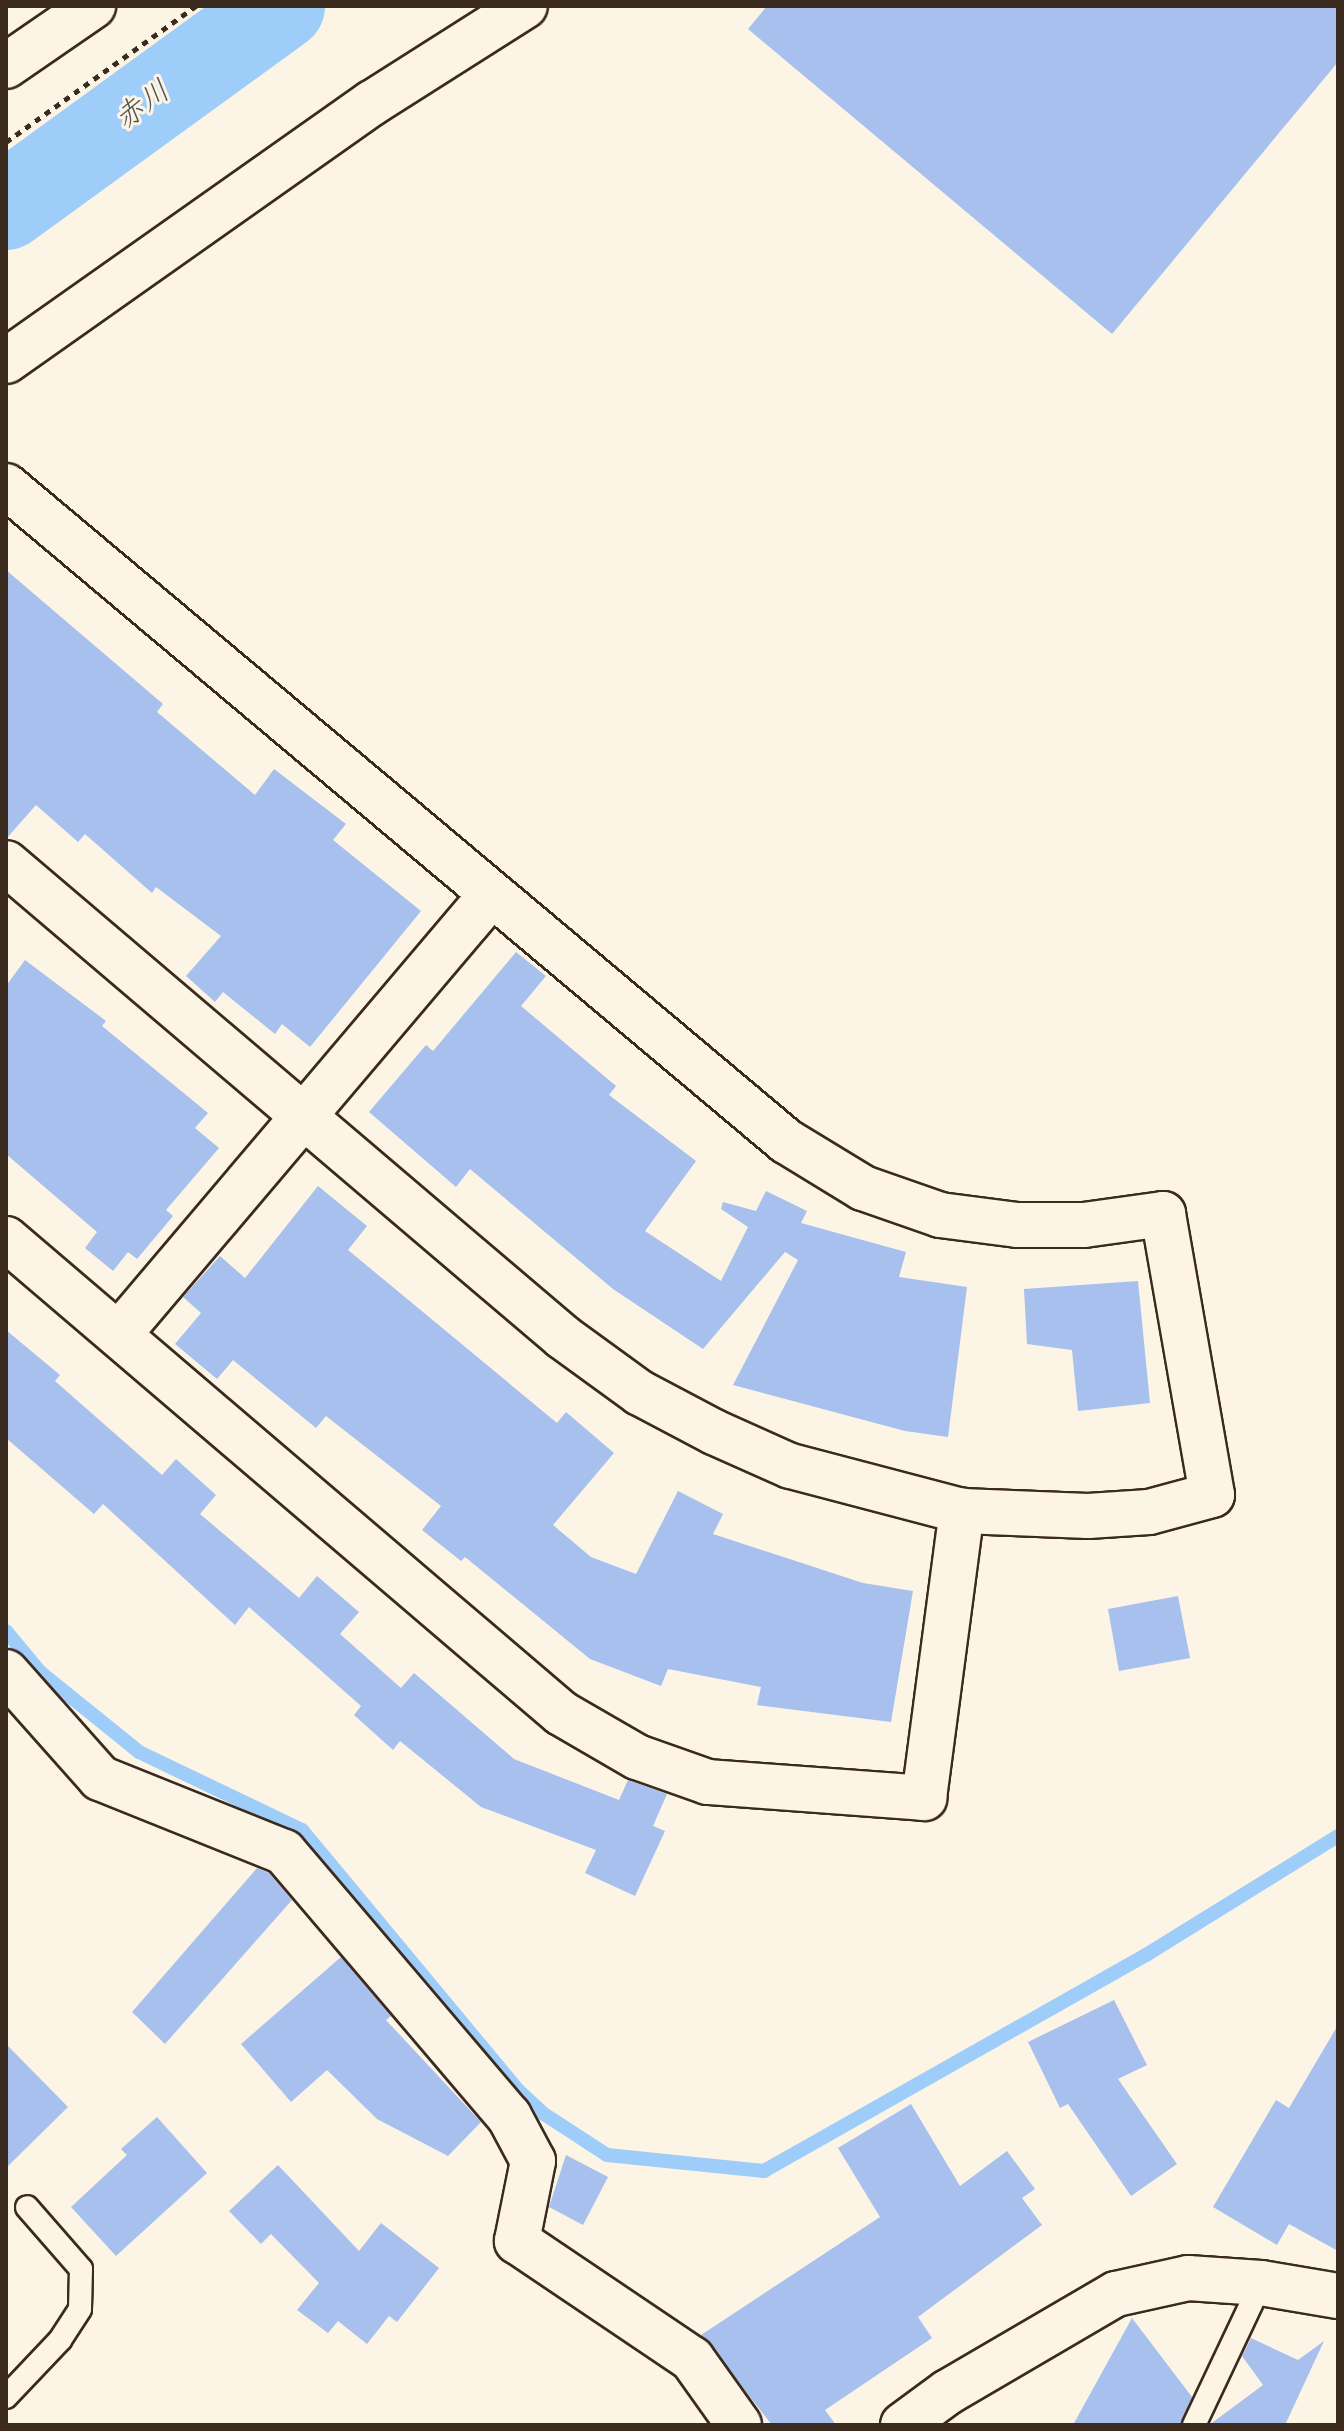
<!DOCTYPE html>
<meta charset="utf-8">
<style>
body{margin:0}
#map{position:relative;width:1344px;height:2431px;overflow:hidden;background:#fcf5e5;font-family:Mynerve,"Klee One",sans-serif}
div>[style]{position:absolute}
.stream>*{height:14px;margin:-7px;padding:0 7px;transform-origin:7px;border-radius:7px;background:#9fcdfa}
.river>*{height:88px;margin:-44px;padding:0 44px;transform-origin:44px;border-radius:44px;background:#9fcdfa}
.building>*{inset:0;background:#a7c0ed}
.path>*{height:5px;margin-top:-2.5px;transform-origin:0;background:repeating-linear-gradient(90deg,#3b2a1e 0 6px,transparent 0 12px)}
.roads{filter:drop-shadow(2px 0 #3b2a1e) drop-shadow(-2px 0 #3b2a1e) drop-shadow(0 2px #3b2a1e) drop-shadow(0 -2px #3b2a1e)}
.service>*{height:22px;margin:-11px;padding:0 11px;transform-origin:11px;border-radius:11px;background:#fcf5e5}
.minor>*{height:44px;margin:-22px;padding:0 22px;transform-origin:22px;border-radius:22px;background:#fcf5e5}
.tertiary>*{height:44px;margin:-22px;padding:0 22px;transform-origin:22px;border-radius:22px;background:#fcf5e5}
span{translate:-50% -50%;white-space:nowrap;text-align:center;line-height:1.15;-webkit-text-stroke:6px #fcf5e5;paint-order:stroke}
.water-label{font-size:30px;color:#545355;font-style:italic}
.frame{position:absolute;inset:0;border:8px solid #3b2a1e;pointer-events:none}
</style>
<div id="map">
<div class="stream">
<div style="left:6px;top:1631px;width:53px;rotate:50.3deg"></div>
<div style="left:40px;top:1672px;width:127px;rotate:38.9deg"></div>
<div style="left:139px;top:1752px;width:181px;rotate:25.6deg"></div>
<div style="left:302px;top:1830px;width:338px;rotate:50.3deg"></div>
<div style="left:518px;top:2090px;width:35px;rotate:43deg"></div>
<div style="left:544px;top:2114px;width:75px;rotate:33.1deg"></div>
<div style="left:607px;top:2155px;width:158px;rotate:5.8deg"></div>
<div style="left:764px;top:2171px;width:439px;rotate:-29.5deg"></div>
<div style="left:1146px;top:1955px;width:226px;rotate:-31.8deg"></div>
</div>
<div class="river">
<div style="left:6px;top:206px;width:340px;rotate:-36deg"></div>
</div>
<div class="building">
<div style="clip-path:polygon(767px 6px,1338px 6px,1338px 62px,1112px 334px,748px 29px)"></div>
<div style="clip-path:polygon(6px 570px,163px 704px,157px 712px,255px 795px,274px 769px,346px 824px,333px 840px,421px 911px,310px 1047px,282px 1024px,275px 1034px,223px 992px,215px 1002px,186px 976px,221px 936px,156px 887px,152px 893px,85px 834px,78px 842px,36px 805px,6px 839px)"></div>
<div style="clip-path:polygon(516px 952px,546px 976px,521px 1006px,616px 1086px,609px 1095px,696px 1161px,645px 1231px,721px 1281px,748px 1227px,721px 1209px,723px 1202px,756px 1211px,766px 1191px,807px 1211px,801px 1223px,906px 1252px,899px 1277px,967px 1287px,948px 1437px,905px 1431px,733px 1385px,798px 1260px,785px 1252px,703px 1349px,613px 1289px,470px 1169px,456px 1187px,369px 1112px,426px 1045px,433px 1051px)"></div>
<div style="clip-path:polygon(25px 960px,106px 1021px,102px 1026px,208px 1113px,195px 1128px,219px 1148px,166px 1210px,173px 1216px,137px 1259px,128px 1252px,113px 1271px,85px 1248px,97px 1232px,6px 1154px,6px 986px)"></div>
<div style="clip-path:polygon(318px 1186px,367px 1226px,348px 1250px,557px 1423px,566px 1412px,614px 1453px,553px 1525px,591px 1557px,636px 1574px,678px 1491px,723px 1514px,713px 1534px,863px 1583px,913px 1591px,891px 1722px,757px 1705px,761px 1687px,668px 1669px,661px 1686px,590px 1659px,465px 1557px,461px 1561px,422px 1530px,441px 1506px,326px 1416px,316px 1428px,233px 1360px,217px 1379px,175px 1344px,201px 1313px,183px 1297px,220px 1256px,245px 1278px)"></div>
<div style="clip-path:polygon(1138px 1281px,1150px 1403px,1078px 1411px,1072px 1350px,1027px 1344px,1024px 1289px)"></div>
<div style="clip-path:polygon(6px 1330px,60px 1375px,55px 1381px,162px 1475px,176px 1459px,216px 1495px,200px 1514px,299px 1598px,317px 1576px,359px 1612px,340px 1634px,401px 1688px,414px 1673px,514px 1759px,619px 1800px,628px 1780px,667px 1794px,653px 1826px,665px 1831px,635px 1896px,585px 1873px,596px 1850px,481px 1807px,400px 1741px,393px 1750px,354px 1715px,361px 1706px,249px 1607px,235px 1625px,103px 1504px,94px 1514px,6px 1438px)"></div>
<div style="clip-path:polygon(1178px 1596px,1190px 1658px,1119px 1671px,1108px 1609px)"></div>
<div style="clip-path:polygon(257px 1868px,269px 1873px,292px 1900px,165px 2044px,132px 2012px)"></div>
<div style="clip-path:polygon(341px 1957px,391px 2016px,386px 2020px,481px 2122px,448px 2156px,377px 2119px,327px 2070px,291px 2102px,241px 2044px)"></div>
<div style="clip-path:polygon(1114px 2000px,1147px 2065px,1118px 2079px,1177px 2164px,1131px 2196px,1068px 2104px,1060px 2108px,1028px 2042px)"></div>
<div style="clip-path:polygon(1338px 2025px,1338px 2251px,1289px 2224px,1277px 2245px,1213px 2207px,1276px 2100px,1289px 2108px)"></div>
<div style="clip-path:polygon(6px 2044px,68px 2107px,6px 2168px)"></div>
<div style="clip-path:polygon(911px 2104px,960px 2186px,1007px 2151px,1035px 2189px,1022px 2198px,1042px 2225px,918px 2317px,932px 2338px,825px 2410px,836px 2425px,772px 2425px,701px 2335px,880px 2217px,838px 2148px)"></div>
<div style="clip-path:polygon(157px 2117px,207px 2173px,116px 2256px,71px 2207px,127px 2155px,121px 2149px)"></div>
<div style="clip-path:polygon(566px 2155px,608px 2177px,583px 2225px,549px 2207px)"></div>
<div style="clip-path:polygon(278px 2165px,359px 2251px,381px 2223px,439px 2268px,397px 2322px,389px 2316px,367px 2344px,338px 2321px,328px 2333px,297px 2310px,319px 2283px,271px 2234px,261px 2244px,229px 2211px)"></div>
<div style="clip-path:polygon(1132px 2318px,1192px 2397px,1180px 2425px,1073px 2425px)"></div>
<div style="clip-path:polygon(1251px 2338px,1298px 2360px,1324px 2341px,1285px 2425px,1209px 2425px,1263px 2385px,1242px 2356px)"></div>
</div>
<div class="path">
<div style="left:6px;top:142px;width:234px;rotate:-35.6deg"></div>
</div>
<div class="roads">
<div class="service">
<div style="left:6px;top:2397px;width:79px;rotate:-46.5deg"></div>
<div style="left:60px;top:2340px;width:37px;rotate:-57deg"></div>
<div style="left:80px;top:2309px;width:40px;rotate:-88.6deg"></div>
<div style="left:81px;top:2269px;width:82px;rotate:-131.1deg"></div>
<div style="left:1194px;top:2425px;width:157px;rotate:-64.7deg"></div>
</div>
<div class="minor">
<div style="left:6px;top:361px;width:448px;rotate:-35.2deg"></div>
<div style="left:372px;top:103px;width:181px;rotate:-32.4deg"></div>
<div style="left:6px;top:486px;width:1019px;rotate:40.02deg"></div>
<div style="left:786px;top:1141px;width:90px;rotate:31.4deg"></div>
<div style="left:863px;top:1188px;width:82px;rotate:19.3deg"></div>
<div style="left:940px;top:1215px;width:78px;rotate:7.4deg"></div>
<div style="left:1017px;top:1225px;width:67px"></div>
<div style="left:1084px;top:1225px;width:80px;rotate:-7.9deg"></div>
<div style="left:1163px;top:1214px;width:285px;rotate:80.1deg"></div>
<div style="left:1212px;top:1495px;width:65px;rotate:164.9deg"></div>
<div style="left:1149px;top:1512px;width:61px;rotate:176.2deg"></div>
<div style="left:1088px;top:1516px;width:126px;rotate:-177.7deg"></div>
<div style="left:962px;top:1511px;width:178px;rotate:-165.3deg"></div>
<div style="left:790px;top:1466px;width:83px;rotate:-155.9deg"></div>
<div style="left:714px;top:1432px;width:84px;rotate:-152.2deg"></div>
<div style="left:640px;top:1393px;width:95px;rotate:-144deg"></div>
<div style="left:563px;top:1337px;width:731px;rotate:-139.6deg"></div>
<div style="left:6px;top:1239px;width:730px;rotate:40.5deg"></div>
<div style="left:561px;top:1713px;width:88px;rotate:30.1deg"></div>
<div style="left:637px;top:1757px;width:75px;rotate:19.4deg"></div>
<div style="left:708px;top:1782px;width:217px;rotate:4.2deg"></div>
<div style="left:924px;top:1798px;width:290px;rotate:-82.5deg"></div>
<div style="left:119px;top:1334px;width:575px;rotate:-49.72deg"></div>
<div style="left:6px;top:1672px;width:142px;rotate:48.4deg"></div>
<div style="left:100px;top:1778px;width:198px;rotate:21.9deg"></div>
<div style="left:284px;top:1852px;width:347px;rotate:49.6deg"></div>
<div style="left:509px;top:2116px;width:51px;rotate:61.9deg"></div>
<div style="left:533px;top:2161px;width:82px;rotate:101.3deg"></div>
<div style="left:517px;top:2241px;width:211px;rotate:34deg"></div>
<div style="left:692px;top:2359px;width:81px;rotate:54.5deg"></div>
<div style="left:903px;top:2425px;width:56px;rotate:-36.3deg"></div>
<div style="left:948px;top:2392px;width:194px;rotate:-30.3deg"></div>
<div style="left:1116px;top:2294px;width:74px;rotate:-12.5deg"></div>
<div style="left:1188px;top:2278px;width:73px;rotate:3.9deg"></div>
<div style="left:1261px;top:2283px;width:78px;rotate:9.6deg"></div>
</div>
<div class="tertiary">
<div style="left:6px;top:66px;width:106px;rotate:-34.6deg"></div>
</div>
</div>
<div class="water-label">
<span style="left:143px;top:106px;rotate:-36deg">赤川</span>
</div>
<div class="frame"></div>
</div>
